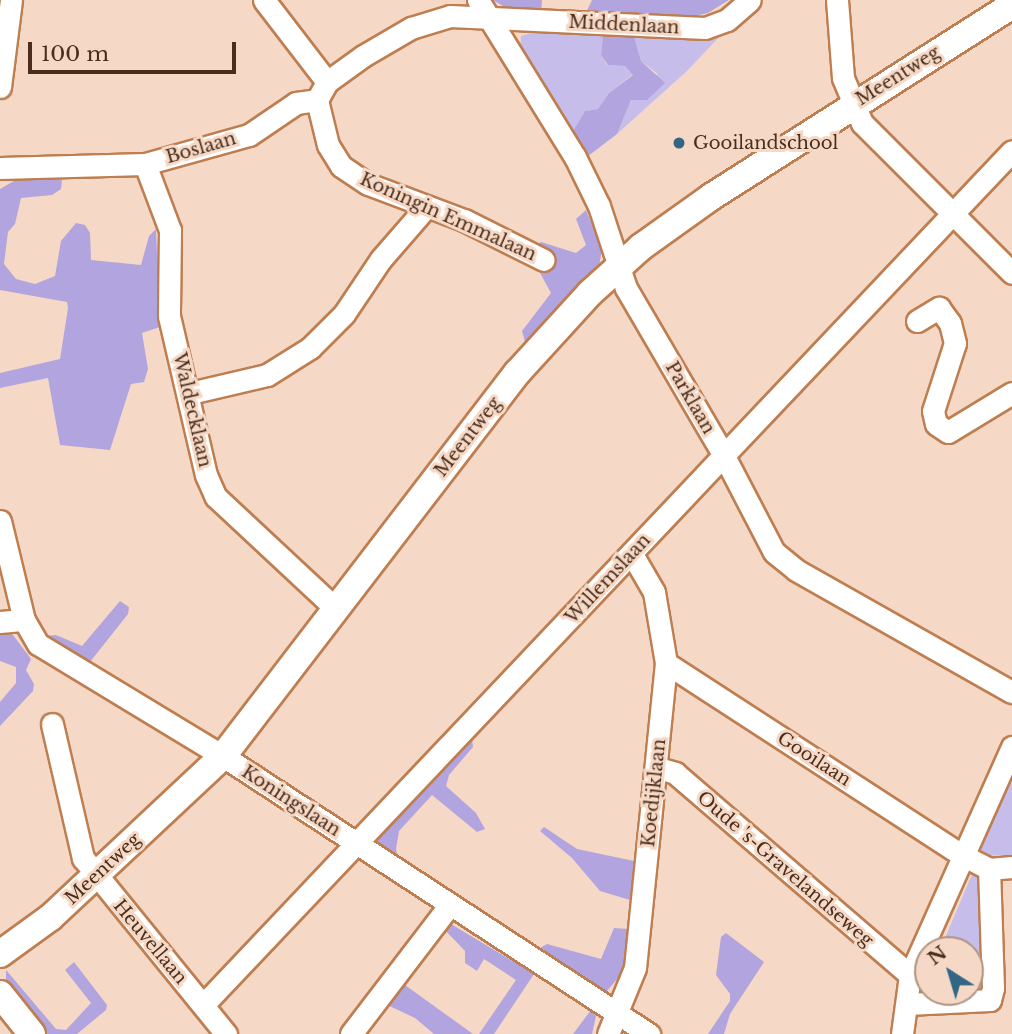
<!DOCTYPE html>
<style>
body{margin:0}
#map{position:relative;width:1012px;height:1034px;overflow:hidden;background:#f5d9c6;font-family:"Libre Baskerville",serif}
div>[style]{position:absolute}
.green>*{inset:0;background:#c7bdea}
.forest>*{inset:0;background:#b2a4de}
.roads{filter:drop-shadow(2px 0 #bf7e50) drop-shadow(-2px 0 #bf7e50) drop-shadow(0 2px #bf7e50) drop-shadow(0 -2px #bf7e50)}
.minor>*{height:21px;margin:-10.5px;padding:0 10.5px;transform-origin:10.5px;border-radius:10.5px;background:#fff}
.major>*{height:26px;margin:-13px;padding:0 13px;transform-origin:13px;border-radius:13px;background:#fff}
.dots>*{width:19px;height:19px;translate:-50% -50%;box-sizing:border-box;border:4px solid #f5d9c6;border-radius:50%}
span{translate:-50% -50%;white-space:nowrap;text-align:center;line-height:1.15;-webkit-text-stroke:6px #f5d9c6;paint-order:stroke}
.street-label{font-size:18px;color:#4a2e1b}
.poi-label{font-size:18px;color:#4a2e1b}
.left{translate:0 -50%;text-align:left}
.north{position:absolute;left:914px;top:936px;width:70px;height:70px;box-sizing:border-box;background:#f5d9c6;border:2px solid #b19582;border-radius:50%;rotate:323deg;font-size:19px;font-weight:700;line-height:28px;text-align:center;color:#4a2e1b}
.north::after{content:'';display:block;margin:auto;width:24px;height:32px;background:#326683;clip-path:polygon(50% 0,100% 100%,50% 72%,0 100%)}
.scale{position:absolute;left:28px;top:42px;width:208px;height:32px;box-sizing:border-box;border:4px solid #4a2e1b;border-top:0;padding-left:9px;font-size:21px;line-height:24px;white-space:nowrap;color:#4a2e1b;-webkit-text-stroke:5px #f5d9c6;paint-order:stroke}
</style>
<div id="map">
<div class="green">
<div style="clip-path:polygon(534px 32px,603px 35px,601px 55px,607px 65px,625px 66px,633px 74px,609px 93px,598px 109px,585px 111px,570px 136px,520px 51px,521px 36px)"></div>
<div style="clip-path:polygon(722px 34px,687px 71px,617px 134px,631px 100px,658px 74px,641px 61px,634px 36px)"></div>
<div style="clip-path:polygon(1012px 772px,1012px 856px,980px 855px,974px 850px)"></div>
<div style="clip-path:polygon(975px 867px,981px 867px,990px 990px,924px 999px,928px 979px,928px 992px,970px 992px,970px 950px,940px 950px)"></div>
</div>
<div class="forest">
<div style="clip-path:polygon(493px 0,542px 0,541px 13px,513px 12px)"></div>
<div style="clip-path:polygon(592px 0,729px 0,708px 13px,682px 19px,585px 15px)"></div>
<div style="clip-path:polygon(603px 35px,634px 36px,641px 61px,665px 83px,647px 100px,631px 100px,617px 134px,583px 160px,570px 136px,585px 111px,598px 109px,609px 93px,633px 75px,625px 66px,608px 65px,601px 55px)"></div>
<div style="clip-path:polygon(21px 177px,62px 180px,61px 189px,52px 195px,21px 198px,15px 224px,8px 232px,4px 264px,16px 279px,35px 284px,55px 276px,61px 241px,76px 223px,85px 225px,90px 233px,91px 260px,141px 265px,149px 236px,156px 229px,160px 327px,142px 333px,148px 369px,144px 382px,131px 384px,110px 450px,60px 445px,48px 378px,0 388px,0 373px,60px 359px,68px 308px,67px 302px,0 290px,0 189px)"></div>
<div style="clip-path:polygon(586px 210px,602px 249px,598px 273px,527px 349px,522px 331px,551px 293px,539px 271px,547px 259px,529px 250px,541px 242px,576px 253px,586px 245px,576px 219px)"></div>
<div style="clip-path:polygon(120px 601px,129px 607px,128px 614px,86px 667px,38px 637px,56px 635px,82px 646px)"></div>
<div style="clip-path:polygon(0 630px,10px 631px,31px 659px,26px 670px,34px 684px,33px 691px,0 726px,0 702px,16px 683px,16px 667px,0 661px)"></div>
<div style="clip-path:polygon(471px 732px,473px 747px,449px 775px,446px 786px,476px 813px,485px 829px,477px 832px,432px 795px,399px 831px,396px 849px,400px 866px,372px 841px)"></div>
<div style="clip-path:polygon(544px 827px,577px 849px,634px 861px,630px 900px,600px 891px,572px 858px,540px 831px)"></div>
<div style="clip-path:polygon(451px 924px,534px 974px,494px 1034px,479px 1034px,516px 980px,484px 959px,477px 971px,465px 963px,465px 951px,442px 927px)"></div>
<div style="clip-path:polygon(614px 928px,628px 929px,624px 971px,607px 991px,594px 991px,533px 952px,547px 944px,601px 959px)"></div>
<div style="clip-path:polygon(726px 933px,764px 962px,730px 1014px,724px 1034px,708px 1034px,730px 1001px,730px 994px,716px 975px,721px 937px)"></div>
<div style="clip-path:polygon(74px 962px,107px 1005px,106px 1010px,77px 1034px,44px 1034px,6px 988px,6px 970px,56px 1029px,66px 1030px,91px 1003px,65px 970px)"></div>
<div style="clip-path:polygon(398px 980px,473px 1034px,434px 1034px,415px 1018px,381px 1002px)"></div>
<div style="clip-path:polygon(591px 1010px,596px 1016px,592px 1034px,573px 1034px)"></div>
</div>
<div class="roads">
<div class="minor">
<div style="left:264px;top:0;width:103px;rotate:52.5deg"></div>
<div style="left:478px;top:0;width:185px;rotate:58.3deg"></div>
<div style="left:575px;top:157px;width:55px;rotate:63.9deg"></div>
<div style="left:599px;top:206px;width:86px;rotate:71.8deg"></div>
<div style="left:626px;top:288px;width:192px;rotate:59.7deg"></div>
<div style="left:723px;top:454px;width:110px;rotate:62.5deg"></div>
<div style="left:774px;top:552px;width:28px;rotate:39deg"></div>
<div style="left:796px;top:570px;width:248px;rotate:29.5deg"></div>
<div style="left:837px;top:0;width:78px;rotate:85.6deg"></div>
<div style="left:843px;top:78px;width:49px;rotate:67.1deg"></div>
<div style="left:862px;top:123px;width:212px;rotate:45deg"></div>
<div style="left:0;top:87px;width:88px;rotate:-82.8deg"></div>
<div style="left:317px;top:100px;width:21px;rotate:-61deg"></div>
<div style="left:327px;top:82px;width:44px;rotate:-35.8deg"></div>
<div style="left:363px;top:56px;width:56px;rotate:-30.3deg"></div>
<div style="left:411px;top:28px;width:41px;rotate:-17.1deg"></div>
<div style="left:450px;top:16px;width:255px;rotate:2.7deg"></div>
<div style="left:705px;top:28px;width:23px;rotate:-20deg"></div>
<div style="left:727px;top:20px;width:30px;rotate:-41deg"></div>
<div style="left:317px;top:100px;width:46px;rotate:76.3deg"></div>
<div style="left:328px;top:145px;width:25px;rotate:58deg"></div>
<div style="left:341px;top:166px;width:32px;rotate:34deg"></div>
<div style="left:368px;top:184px;width:103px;rotate:20.6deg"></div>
<div style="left:464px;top:220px;width:89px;rotate:26.6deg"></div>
<div style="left:145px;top:164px;width:71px;rotate:69.3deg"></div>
<div style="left:170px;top:230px;width:86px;rotate:90.7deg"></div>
<div style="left:169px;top:316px;width:163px;rotate:76.9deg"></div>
<div style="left:206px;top:475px;width:24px;rotate:66deg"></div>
<div style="left:216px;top:497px;width:163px;rotate:43deg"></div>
<div style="left:0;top:168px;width:145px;rotate:-1.6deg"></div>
<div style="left:145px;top:164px;width:108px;rotate:-15.6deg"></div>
<div style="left:249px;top:135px;width:57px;rotate:-34.2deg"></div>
<div style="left:296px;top:103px;width:21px;rotate:-8deg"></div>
<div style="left:917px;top:321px;width:26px;rotate:-31deg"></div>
<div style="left:939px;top:308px;width:19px;rotate:54deg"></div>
<div style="left:950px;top:323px;width:21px;rotate:76deg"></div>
<div style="left:955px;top:343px;width:71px;rotate:107.9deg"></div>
<div style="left:933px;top:411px;width:13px;rotate:77deg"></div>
<div style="left:936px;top:424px;width:14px;rotate:34deg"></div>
<div style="left:948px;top:432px;width:75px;rotate:-31.4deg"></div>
<div style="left:190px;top:393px;width:79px;rotate:-13.2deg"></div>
<div style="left:267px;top:375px;width:51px;rotate:-32.1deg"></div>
<div style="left:310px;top:348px;width:48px;rotate:-45deg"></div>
<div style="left:344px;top:314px;width:66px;rotate:-56.1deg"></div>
<div style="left:381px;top:259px;width:70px;rotate:-49deg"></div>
<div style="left:0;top:521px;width:102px;rotate:76.4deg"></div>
<div style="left:24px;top:620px;width:28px;rotate:60deg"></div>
<div style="left:38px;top:644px;width:216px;rotate:31.2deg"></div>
<div style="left:223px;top:756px;width:509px;rotate:33.13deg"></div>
<div style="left:0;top:622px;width:24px;rotate:-5deg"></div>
<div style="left:666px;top:663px;width:353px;rotate:33deg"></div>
<div style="left:962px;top:855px;width:30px;rotate:27deg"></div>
<div style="left:989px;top:869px;width:23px;rotate:-5deg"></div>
<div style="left:52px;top:724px;width:138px;rotate:77deg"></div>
<div style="left:83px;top:858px;width:227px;rotate:50.9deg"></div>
<div style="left:658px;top:768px;width:18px;rotate:16deg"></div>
<div style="left:675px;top:773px;width:310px;rotate:40.7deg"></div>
<div style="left:907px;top:1004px;width:83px;rotate:-2.8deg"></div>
<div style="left:990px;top:1000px;width:12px;rotate:-76deg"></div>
<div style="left:993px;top:988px;width:119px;rotate:-91.9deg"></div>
<div style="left:203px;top:1005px;width:1176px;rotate:-46.55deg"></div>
<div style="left:351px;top:1034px;width:160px;rotate:-52.6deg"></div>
<div style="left:608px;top:1034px;width:71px;rotate:-67.8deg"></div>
<div style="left:635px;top:968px;width:307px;rotate:-84.2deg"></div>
<div style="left:666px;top:663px;width:72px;rotate:-99.6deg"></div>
<div style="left:654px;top:592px;width:44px;rotate:-120.1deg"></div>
<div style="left:902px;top:1034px;width:60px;rotate:-82.3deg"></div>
<div style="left:910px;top:975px;width:250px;rotate:-65.9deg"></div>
</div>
<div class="major">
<div style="left:0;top:954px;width:63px;rotate:-36deg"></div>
<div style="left:51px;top:917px;width:236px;rotate:-43.1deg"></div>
<div style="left:223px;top:756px;width:483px;rotate:-52.5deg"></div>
<div style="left:517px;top:373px;width:108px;rotate:-47.6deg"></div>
<div style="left:590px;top:293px;width:69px;rotate:-42deg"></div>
<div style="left:641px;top:247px;width:86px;rotate:-35.5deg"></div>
<div style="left:711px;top:197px;width:357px;rotate:-32.5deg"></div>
<div style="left:0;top:994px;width:51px;rotate:51.3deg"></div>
</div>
</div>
<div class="dots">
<div style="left:679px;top:143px;background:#326683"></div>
</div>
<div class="street-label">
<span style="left:624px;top:25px;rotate:3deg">Middenlaan</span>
<span style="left:898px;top:76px;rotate:-32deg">Meentweg</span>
<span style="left:201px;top:148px;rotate:-16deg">Boslaan</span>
<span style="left:448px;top:217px;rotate:24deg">Koningin Emmalaan</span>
<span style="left:690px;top:398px;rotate:60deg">Parklaan</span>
<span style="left:192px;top:410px;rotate:77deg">Waldecklaan</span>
<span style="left:468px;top:437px;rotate:-52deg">Meentweg</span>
<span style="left:608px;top:579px;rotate:-47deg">Willemslaan</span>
<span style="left:814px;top:759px;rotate:33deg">Gooilaan</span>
<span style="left:654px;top:793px;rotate:-84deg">Koedijklaan</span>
<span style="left:291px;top:801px;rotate:33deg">Koningslaan</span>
<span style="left:103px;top:869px;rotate:-43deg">Meentweg</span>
<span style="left:785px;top:869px;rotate:41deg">Oude 's-Gravelandseweg</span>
<span style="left:150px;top:942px;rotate:50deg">Heuvellaan</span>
</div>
<div class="poi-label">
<span class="left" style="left:693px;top:143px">Gooilandschool</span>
</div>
<div class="north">N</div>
<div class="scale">100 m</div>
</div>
